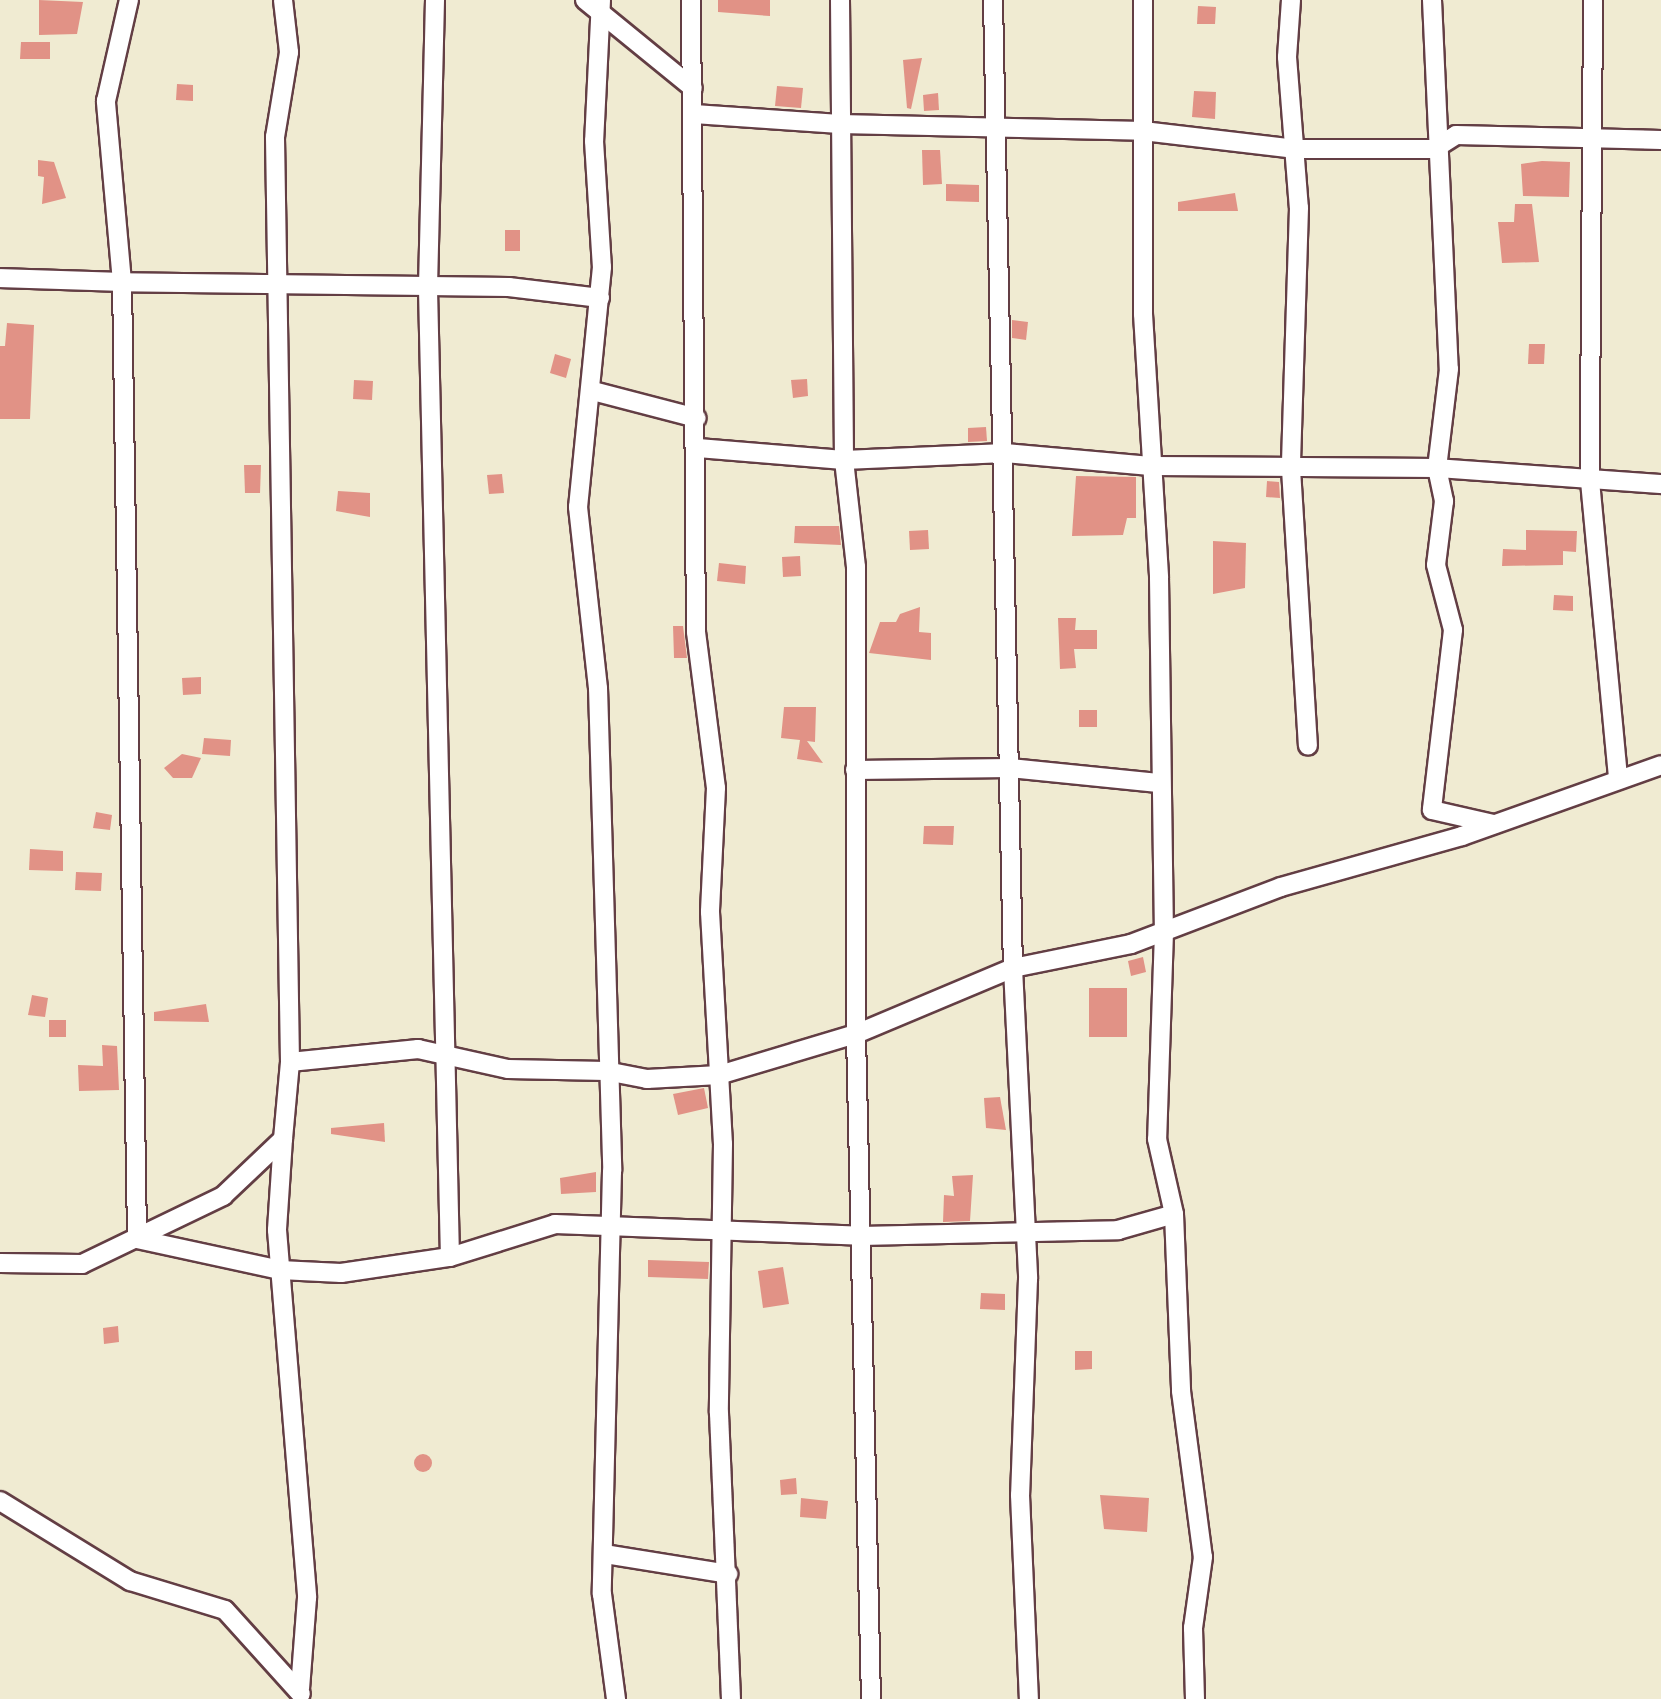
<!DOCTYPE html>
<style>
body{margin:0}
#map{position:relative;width:1661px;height:1699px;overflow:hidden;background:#f0ebd2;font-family:Caveat,sans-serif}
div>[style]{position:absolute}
.building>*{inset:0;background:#e19286}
.round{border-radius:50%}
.roads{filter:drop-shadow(2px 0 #633e44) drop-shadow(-2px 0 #633e44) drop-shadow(0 2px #633e44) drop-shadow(0 -2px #633e44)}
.street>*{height:18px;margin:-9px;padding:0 9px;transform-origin:9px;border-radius:9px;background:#fff}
span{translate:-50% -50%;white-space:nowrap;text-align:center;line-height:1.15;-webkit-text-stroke:8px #fff;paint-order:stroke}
</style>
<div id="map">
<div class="building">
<div style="clip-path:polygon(39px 0,83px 2px,77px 34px,39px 35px)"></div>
<div style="clip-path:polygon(718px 0,770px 0,770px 16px,718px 12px)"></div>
<div style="clip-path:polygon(1198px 6px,1216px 7px,1215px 24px,1197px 24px)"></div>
<div style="clip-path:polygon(21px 42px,50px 42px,50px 59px,20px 59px)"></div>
<div style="clip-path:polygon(922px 58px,911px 109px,907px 108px,903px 60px)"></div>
<div style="clip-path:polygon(177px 84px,193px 85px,193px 101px,176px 100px)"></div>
<div style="clip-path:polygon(777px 86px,803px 88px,801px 108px,775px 106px)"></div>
<div style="clip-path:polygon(1194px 91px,1216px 92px,1215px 119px,1192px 117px)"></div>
<div style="clip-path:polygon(938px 93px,939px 110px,924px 111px,923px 95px)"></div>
<div style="clip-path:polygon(922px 150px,940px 150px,942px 184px,923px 185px)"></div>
<div style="clip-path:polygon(38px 160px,54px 162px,66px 198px,42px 204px,44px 177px,38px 176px)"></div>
<div style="clip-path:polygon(1542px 161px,1570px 162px,1569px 197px,1523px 196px,1521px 164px)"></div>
<div style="clip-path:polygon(946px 184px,979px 185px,979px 202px,946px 201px)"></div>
<div style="clip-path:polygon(1235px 193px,1238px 211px,1178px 211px,1178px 202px)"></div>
<div style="clip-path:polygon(1515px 204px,1532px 204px,1539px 262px,1502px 263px,1498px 222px,1514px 222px)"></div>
<div style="clip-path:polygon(505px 230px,520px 230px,520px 251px,505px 251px)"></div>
<div style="clip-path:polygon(1012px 320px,1028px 322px,1026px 340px,1012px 338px)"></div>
<div style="clip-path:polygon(7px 323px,34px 325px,30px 419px,0 419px,0 346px,5px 346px)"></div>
<div style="clip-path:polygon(1529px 344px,1545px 344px,1544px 364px,1528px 364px)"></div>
<div style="clip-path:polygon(555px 354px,571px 359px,566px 378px,550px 373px)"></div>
<div style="clip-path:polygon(807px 379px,808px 396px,793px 398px,791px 380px)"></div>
<div style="clip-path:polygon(354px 380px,373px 381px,372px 400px,353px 399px)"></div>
<div style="clip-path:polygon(986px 427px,987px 441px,968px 442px,968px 428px)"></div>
<div style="clip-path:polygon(244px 465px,261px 465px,260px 493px,245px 493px)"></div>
<div style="clip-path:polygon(502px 474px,504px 493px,489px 494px,487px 475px)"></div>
<div style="clip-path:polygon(1076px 476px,1136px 477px,1136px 518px,1127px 518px,1123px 535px,1072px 536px)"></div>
<div style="clip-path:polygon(1267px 481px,1279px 482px,1280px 498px,1266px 497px)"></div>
<div style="clip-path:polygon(338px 491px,370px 493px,370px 517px,336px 511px)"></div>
<div style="clip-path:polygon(795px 526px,839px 526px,841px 545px,794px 543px)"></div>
<div style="clip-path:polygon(928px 530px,929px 549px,910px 550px,909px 531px)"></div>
<div style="clip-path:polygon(1526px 530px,1577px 531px,1576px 552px,1563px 551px,1563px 565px,1502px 566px,1503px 549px,1526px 550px)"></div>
<div style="clip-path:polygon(1213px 541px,1246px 543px,1245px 588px,1213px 594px)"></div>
<div style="clip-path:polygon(800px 556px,801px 576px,783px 577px,782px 557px)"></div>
<div style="clip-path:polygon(719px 563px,746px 566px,745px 584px,717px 581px)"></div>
<div style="clip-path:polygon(1554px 595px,1573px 596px,1573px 611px,1553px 610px)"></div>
<div style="clip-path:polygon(920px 607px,919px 632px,931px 633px,931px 660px,869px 653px,880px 622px,896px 622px,900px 614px)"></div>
<div style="clip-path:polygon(1058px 618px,1076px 618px,1075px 630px,1097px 630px,1097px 649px,1074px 649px,1076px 668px,1060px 669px)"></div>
<div style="clip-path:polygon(673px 626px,683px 626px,687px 658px,674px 658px)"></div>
<div style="clip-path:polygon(201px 677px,201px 694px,183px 695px,182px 678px)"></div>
<div style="clip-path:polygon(784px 707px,816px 707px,815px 742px,807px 741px,823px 763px,797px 759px,800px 740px,781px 738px)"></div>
<div style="clip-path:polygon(1079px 710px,1097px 710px,1097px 727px,1079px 727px)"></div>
<div style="clip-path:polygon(204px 738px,231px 740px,230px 756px,202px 754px)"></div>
<div style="clip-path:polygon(182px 754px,201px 758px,192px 778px,173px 778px,164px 768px)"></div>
<div style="clip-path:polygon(96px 812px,112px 815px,110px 830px,93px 828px)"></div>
<div style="clip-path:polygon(924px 826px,954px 826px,953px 845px,923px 844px)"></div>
<div style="clip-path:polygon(30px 849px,63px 851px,63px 871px,29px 870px)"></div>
<div style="clip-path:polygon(76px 872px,102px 873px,101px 891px,75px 890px)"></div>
<div style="clip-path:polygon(1143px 957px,1146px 972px,1131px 976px,1128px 961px)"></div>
<div style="clip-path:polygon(1089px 988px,1127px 988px,1127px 1037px,1089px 1037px)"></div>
<div style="clip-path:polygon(32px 995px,48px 998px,45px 1017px,28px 1015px)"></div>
<div style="clip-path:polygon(206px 1004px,209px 1022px,154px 1021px,154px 1012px)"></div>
<div style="clip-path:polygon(49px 1020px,66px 1020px,66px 1037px,49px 1037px)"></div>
<div style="clip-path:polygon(102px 1045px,117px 1046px,119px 1090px,79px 1091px,78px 1065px,103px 1066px)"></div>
<div style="clip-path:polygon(704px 1088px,708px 1108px,678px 1115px,673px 1094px)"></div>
<div style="clip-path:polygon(1000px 1097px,1006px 1130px,986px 1128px,984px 1098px)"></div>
<div style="clip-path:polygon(384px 1123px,385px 1142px,331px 1134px,331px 1128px)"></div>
<div style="clip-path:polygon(596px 1172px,596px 1192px,561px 1194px,560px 1178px)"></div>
<div style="clip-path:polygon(973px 1175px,970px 1221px,943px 1222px,944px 1195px,954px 1196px,952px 1176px)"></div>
<div style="clip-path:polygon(648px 1260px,709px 1262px,708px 1279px,648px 1277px)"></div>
<div style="clip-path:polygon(783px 1267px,789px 1304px,763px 1308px,758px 1271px)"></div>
<div style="clip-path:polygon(981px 1293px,1005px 1294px,1005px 1310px,980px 1309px)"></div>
<div style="clip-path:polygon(118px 1326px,119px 1342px,104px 1344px,103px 1328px)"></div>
<div style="clip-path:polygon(1075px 1351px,1092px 1351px,1092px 1369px,1075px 1370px)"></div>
<div class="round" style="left:414px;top:1454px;width:18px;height:18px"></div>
<div style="clip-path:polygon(796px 1478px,797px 1494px,781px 1495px,780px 1480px)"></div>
<div style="clip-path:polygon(1100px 1495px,1149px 1498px,1147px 1532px,1104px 1529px)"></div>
<div style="clip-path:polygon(801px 1498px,828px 1501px,826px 1519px,800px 1517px)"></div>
</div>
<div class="roads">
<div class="street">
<div style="left:435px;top:0;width:289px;rotate:91.4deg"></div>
<div style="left:428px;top:289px;width:968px;rotate:88.7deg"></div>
<div style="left:585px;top:0;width:139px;rotate:39.2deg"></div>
<div style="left:601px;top:0;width:141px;rotate:92.8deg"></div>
<div style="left:594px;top:141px;width:126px;rotate:86.4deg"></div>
<div style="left:602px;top:267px;width:241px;rotate:95.7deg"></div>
<div style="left:578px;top:507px;width:182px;rotate:83.7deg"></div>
<div style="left:598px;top:688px;width:483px;rotate:88.3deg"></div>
<div style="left:612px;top:1171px;width:423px;rotate:91.4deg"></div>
<div style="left:602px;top:1594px;width:106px;rotate:82.4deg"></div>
<div style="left:691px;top:0;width:632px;rotate:89.55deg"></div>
<div style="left:696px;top:632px;width:157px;rotate:82.7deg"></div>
<div style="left:716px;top:788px;width:124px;rotate:92.8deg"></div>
<div style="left:710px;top:912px;width:232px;rotate:86.8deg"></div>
<div style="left:723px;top:1144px;width:269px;rotate:90.9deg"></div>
<div style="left:719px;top:1413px;width:286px;rotate:87.6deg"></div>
<div style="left:840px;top:0;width:460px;rotate:89.5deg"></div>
<div style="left:844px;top:460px;width:108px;rotate:83.6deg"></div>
<div style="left:856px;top:567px;width:467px;rotate:90deg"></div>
<div style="left:856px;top:1034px;width:665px;rotate:88.71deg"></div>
<div style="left:993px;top:0;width:968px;rotate:88.82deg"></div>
<div style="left:1013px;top:968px;width:311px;rotate:87.2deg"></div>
<div style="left:1028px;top:1279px;width:216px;rotate:92.1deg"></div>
<div style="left:1020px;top:1495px;width:204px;rotate:87.5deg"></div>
<div style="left:1143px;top:0;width:314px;rotate:90deg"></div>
<div style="left:1143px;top:314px;width:264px;rotate:86.5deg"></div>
<div style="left:1159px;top:578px;width:354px;rotate:89.2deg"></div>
<div style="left:1164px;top:932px;width:207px;rotate:91.9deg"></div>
<div style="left:1157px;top:1139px;width:77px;rotate:77.2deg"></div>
<div style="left:1174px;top:1214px;width:177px;rotate:87.7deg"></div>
<div style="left:1181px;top:1391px;width:167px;rotate:82.5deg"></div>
<div style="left:1203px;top:1557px;width:72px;rotate:98deg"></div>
<div style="left:1193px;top:1628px;width:71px;rotate:88.4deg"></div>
<div style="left:1291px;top:0;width:57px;rotate:94deg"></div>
<div style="left:1287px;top:57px;width:151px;rotate:85.5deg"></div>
<div style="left:1299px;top:208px;width:261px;rotate:91.8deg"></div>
<div style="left:1291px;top:469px;width:277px;rotate:86.5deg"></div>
<div style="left:1432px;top:0;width:369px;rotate:87.4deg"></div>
<div style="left:1449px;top:369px;width:100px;rotate:96.9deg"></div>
<div style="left:1437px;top:468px;width:34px;rotate:78deg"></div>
<div style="left:1444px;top:501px;width:64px;rotate:97.1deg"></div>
<div style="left:1436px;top:565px;width:67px;rotate:75.3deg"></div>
<div style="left:1453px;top:630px;width:181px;rotate:96.7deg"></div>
<div style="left:1432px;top:810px;width:63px;rotate:12.9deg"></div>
<div style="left:1593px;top:0;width:481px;rotate:90.4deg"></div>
<div style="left:1590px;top:481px;width:298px;rotate:84.6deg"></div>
<div style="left:694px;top:114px;width:146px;rotate:3.9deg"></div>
<div style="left:840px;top:124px;width:303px;rotate:1.3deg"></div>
<div style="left:1143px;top:131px;width:154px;rotate:6.7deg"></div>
<div style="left:1296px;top:149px;width:138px"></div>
<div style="left:1434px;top:149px;width:26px;rotate:-32deg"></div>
<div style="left:1456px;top:135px;width:205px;rotate:1.4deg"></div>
<div style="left:0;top:278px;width:122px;rotate:1.9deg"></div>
<div style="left:122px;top:282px;width:182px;rotate:-95.1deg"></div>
<div style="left:106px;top:101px;width:104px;rotate:-77.2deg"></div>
<div style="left:600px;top:298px;width:92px;rotate:-173.1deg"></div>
<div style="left:509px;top:287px;width:387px;rotate:-179.3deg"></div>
<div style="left:122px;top:282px;width:957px;rotate:89.1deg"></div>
<div style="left:137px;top:1239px;width:146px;rotate:12.2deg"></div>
<div style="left:280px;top:1270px;width:61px;rotate:2.8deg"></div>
<div style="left:341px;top:1273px;width:110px;rotate:-8.4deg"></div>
<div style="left:450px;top:1257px;width:110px;rotate:-17.4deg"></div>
<div style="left:555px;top:1224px;width:306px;rotate:2.2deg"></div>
<div style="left:861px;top:1236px;width:257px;rotate:-1.3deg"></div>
<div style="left:1118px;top:1230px;width:58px;rotate:-15.9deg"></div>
<div style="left:593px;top:391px;width:107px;rotate:14.6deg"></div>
<div style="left:698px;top:448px;width:146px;rotate:4.7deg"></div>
<div style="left:844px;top:460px;width:161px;rotate:-2.5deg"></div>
<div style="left:1005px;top:453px;width:146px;rotate:5.1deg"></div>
<div style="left:1150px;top:466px;width:287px;rotate:0.4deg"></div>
<div style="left:1437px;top:468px;width:225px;rotate:4.1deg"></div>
<div style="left:855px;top:770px;width:155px;rotate:-0.7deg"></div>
<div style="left:1010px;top:768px;width:149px;rotate:5.8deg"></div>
<div style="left:290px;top:1062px;width:129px;rotate:-5.8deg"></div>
<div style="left:418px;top:1049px;width:92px;rotate:12.5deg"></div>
<div style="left:508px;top:1069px;width:98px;rotate:1.2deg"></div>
<div style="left:606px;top:1071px;width:42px;rotate:11deg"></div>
<div style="left:647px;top:1079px;width:72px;rotate:-3.2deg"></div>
<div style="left:719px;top:1075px;width:143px;rotate:-16.7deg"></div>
<div style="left:856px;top:1034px;width:170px;rotate:-22.8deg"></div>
<div style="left:1013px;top:968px;width:120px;rotate:-11.5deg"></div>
<div style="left:1131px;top:944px;width:160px;rotate:-20.8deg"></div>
<div style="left:1281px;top:887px;width:188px;rotate:-15.7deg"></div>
<div style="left:1462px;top:836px;width:211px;rotate:-19.6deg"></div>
<div style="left:283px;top:1139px;width:91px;rotate:93.8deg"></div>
<div style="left:277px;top:1230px;width:369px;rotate:85.3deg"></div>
<div style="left:307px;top:1598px;width:90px;rotate:94.4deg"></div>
<div style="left:0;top:1263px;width:82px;rotate:0.7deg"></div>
<div style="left:82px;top:1264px;width:157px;rotate:-25.7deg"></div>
<div style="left:223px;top:1196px;width:83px;rotate:-43.5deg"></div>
<div style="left:283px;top:1139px;width:77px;rotate:-84.8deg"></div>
<div style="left:290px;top:1062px;width:925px;rotate:-90.93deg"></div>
<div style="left:275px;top:137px;width:86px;rotate:-80.6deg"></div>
<div style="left:289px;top:52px;width:52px;rotate:-96.6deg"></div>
<div style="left:0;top:1501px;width:153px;rotate:31.6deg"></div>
<div style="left:130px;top:1581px;width:99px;rotate:17deg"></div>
<div style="left:225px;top:1610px;width:113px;rotate:47.9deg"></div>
<div style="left:605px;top:1554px;width:125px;rotate:9.2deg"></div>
</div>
</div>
</div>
